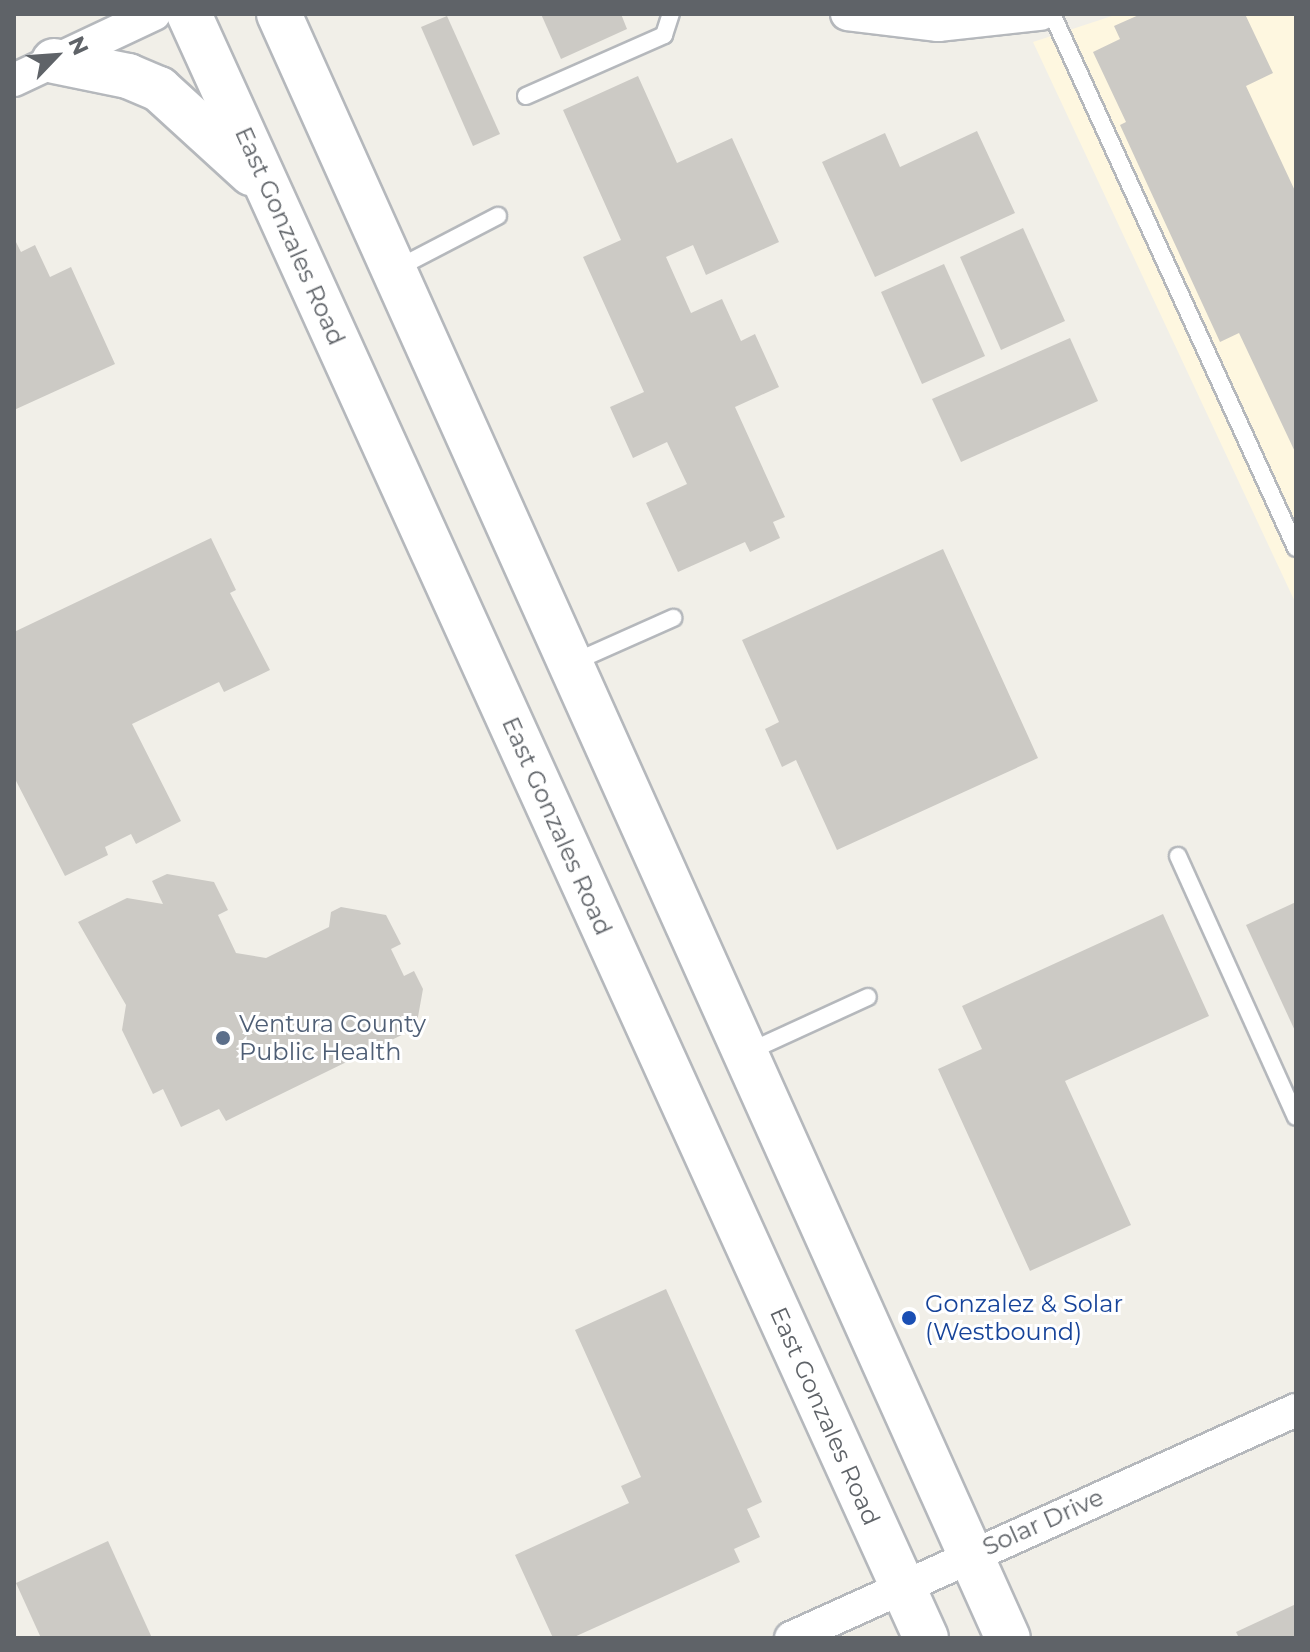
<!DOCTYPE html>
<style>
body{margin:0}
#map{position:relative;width:1310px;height:1652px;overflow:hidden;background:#f1efe8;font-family:Montserrat,sans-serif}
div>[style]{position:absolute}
.commercial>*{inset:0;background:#fef7e0}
.building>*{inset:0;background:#cccac5}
.roads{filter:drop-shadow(2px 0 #b5b8bc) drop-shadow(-2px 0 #b5b8bc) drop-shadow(0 2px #b5b8bc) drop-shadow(0 -2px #b5b8bc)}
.lane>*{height:16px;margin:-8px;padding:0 8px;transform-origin:8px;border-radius:8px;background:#fff}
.street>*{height:32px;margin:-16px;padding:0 16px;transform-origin:16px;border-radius:16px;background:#fff}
.secondary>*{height:44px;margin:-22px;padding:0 22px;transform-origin:22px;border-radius:22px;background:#fff}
.dots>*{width:22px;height:22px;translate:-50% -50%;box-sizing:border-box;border:4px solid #fff;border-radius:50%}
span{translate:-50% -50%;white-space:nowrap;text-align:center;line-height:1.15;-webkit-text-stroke:6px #fff;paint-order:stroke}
.street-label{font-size:24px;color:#5f6368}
.service-label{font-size:24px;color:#4e5e75}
.left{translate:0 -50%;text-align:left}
.transit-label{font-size:24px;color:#164399}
.frame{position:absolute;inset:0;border:16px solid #5f6368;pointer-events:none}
.north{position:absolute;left:16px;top:16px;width:80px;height:80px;-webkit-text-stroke:6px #fff;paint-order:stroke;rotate:65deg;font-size:22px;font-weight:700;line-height:32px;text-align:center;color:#5f6368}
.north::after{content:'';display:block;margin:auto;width:28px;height:36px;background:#5f6368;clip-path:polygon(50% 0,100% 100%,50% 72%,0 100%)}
</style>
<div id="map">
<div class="commercial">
<div style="clip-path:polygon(1118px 14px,1296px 14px,1296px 604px,1033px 42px)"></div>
</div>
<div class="building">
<div style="clip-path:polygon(541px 14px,621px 14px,627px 29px,561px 59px)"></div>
<div style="clip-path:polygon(1141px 14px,1245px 14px,1273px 73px,1246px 86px,1296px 193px,1296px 454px,1239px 333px,1220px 342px,1120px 125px,1126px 122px,1093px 52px,1120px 39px,1114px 26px)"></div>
<div style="clip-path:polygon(447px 16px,500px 134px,473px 146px,421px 27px)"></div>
<div style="clip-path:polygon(638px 76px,677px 163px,732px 138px,779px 242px,706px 275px,693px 245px,666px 257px,691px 313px,722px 299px,741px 341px,755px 334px,779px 387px,735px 407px,785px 517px,773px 522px,780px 538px,750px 552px,745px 542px,678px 572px,646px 503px,687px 484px,667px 442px,633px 458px,610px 407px,644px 392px,583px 257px,621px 240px,563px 110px)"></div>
<div style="clip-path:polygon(977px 131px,1015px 213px,875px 277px,822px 162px,885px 133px,900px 167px)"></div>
<div style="clip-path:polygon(1023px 228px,1065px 321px,1001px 350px,960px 257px)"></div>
<div style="clip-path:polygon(14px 238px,21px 252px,35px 245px,50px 277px,71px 267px,115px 364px,14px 410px)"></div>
<div style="clip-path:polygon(944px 264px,985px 356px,922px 384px,881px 292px)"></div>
<div style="clip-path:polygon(1070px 338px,1098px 401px,961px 462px,932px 399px)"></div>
<div style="clip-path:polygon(211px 538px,236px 590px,230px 593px,270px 670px,224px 692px,219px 682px,132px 724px,181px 821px,136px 844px,131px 834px,105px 847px,108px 855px,65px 876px,14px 777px,14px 632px)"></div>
<div style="clip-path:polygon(943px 549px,1038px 758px,837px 850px,796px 760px,782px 767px,765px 729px,779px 722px,742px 640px)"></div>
<div style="clip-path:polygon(167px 874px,214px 882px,228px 910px,218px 915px,236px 953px,266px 958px,329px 927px,331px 912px,341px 907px,386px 915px,401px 944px,391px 949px,404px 976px,414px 971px,423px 989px,416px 1028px,226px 1121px,219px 1109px,181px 1127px,163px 1089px,153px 1094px,122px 1030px,126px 1005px,78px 922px,127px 898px,163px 904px,152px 881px)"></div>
<div style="clip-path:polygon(1296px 902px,1296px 1033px,1246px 925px)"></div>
<div style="clip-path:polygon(1163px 914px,1209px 1016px,1065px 1081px,1131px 1225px,1030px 1271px,938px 1069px,982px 1049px,962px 1006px)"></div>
<div style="clip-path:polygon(666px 1289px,762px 1502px,747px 1509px,760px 1537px,734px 1549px,740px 1562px,572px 1638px,553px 1638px,515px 1555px,629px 1503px,621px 1486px,641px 1477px,575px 1330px)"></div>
<div style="clip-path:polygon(108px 1541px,152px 1638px,41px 1638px,16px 1583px)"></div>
<div style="clip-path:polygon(1296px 1604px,1296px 1638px,1239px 1638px,1236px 1632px)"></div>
</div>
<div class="roads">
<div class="lane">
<div style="left:1052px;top:14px;width:587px;rotate:65.44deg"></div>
<div style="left:526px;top:96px;width:151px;rotate:-23.8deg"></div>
<div style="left:664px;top:35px;width:22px;rotate:-72deg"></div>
<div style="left:396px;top:269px;width:115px;rotate:-27.5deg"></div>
<div style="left:572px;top:663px;width:111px;rotate:-24deg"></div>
<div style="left:1178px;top:856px;width:286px;rotate:65.7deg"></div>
<div style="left:746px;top:1053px;width:134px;rotate:-24.7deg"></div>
</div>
<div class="street">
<div style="left:847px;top:14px;width:92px;rotate:6.9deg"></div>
<div style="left:938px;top:25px;width:103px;rotate:-6.2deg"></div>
<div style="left:14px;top:80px;width:155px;rotate:-25.2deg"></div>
<div style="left:791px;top:1638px;width:554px;rotate:-24.3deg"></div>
</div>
<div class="secondary">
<div style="left:189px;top:14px;width:1783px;rotate:65.59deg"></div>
<div style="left:279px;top:14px;width:1780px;rotate:65.83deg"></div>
<div style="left:54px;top:61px;width:76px;rotate:11.5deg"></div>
<div style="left:128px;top:76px;width:34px;rotate:23deg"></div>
<div style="left:159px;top:89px;width:125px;rotate:42.4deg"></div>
</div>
</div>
<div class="dots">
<div style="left:223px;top:1038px;background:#5c6f8a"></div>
<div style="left:909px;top:1318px;background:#1a4fb4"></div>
</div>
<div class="street-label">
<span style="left:290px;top:236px;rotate:66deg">East Gonzales Road</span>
<span style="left:557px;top:826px;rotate:66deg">East Gonzales Road</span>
<span style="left:825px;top:1416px;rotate:66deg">East Gonzales Road</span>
<span style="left:1043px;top:1522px;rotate:-24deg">Solar Drive</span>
</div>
<div class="service-label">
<span class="left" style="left:239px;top:1038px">Ventura County<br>Public Health</span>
</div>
<div class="transit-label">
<span class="left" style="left:925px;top:1318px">Gonzalez &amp; Solar<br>(Westbound)</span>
</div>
<div class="frame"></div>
<div class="north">N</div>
</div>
